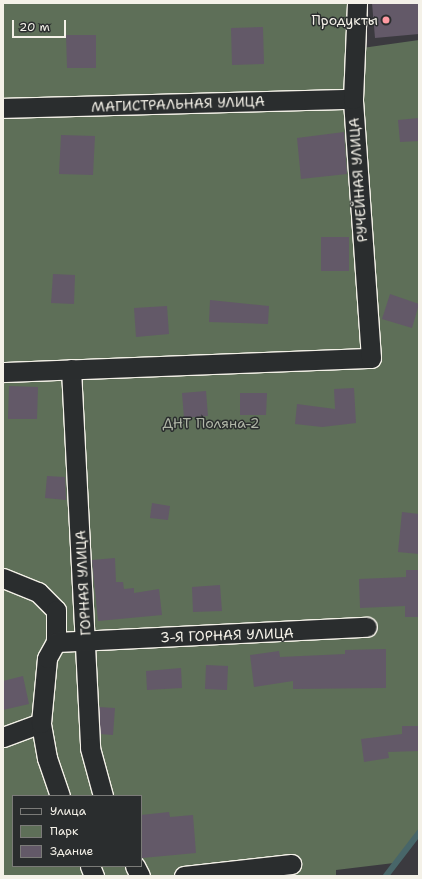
<!DOCTYPE html>
<meta charset="utf-8">
<style>
body{margin:0}
#map{position:relative;width:422px;height:879px;overflow:hidden;background:#3b3a3f;font-family:"Shantell Sans",sans-serif}
div>[style]{position:absolute}
.green>*{inset:0;background:#5e6f58}
.stream>*{height:5.5px;margin:-2.75px;padding:0 2.75px;transform-origin:2.75px;border-radius:2.75px;background:#486669}
.building>*{inset:0;background:#635968}
.roads{filter:drop-shadow(1px 0 #f4f1e8) drop-shadow(-1px 0 #f4f1e8) drop-shadow(0 1px #f4f1e8) drop-shadow(0 -1px #f4f1e8)}
.minor>*{height:19px;margin:-9.5px;padding:0 9.5px;transform-origin:9.5px;border-radius:9.5px;background:#2a2d2e}
.dots>*{width:11px;height:11px;translate:-50% -50%;box-sizing:border-box;border:2px solid #2a2d2e;border-radius:50%}
span{translate:-50% -50%;white-space:nowrap;text-align:center;line-height:1.15;-webkit-text-stroke:3px #2a2d2e;paint-order:stroke}
.poi-label{font-size:14px;color:#f4f1e8}
.right{translate:-100% -50%;text-align:right}
.street-label{font-size:14px;color:#f4f1e8}
.park-label{font-size:14px;color:#b0b6a7}
.frame{position:absolute;inset:0;border:4px solid #f4f1e8;pointer-events:none}
.legend{position:absolute;left:12px;top:795px;width:130px;height:72px;box-sizing:border-box;background:#2a2d2e;border:1px solid #7b7b78;margin:0;padding:5px 7px;list-style:none;font-size:12px;color:#f4f1e8}
.legend li{display:flex;align-items:center;gap:8px;height:20px}
.legend b{width:20px;border:1px solid #7b7b78}
.scale{position:absolute;left:12px;top:20px;width:54px;height:18px;box-sizing:border-box;border:2px solid #f4f1e8;border-top:0;padding-left:5px;font-size:12px;line-height:14px;white-space:nowrap;color:#f4f1e8;-webkit-text-stroke:3px #2a2d2e;paint-order:stroke}
</style>
<div id="map">
<div class="green">
<div style="clip-path:polygon(evenodd,3px 3px,356px 3px,355px 49px,419px 40px,419px 833px,394px 863px,336px 870px,336px 876px,3px 876px,3px 3px,13px 796px,141px 796px,141px 866px,13px 866px,13px 796px)"></div>
</div>
<div class="stream">
<div style="left:386px;top:876px;width:54px;rotate:-52.5deg"></div>
</div>
<div class="building">
<div style="clip-path:polygon(372px 3px,419px 3px,419px 34px,375px 38px)"></div>
<div style="clip-path:polygon(263px 27px,264px 64px,232px 65px,231px 28px)"></div>
<div style="clip-path:polygon(66px 35px,96px 35px,96px 68px,67px 68px)"></div>
<div style="clip-path:polygon(419px 118px,419px 141px,400px 142px,398px 120px)"></div>
<div style="clip-path:polygon(344px 132px,347px 174px,301px 179px,297px 138px)"></div>
<div style="clip-path:polygon(61px 135px,95px 136px,93px 175px,59px 174px)"></div>
<div style="clip-path:polygon(321px 237px,349px 237px,349px 271px,321px 271px)"></div>
<div style="clip-path:polygon(53px 274px,75px 275px,74px 304px,51px 303px)"></div>
<div style="clip-path:polygon(390px 294px,419px 304px,412px 328px,382px 319px)"></div>
<div style="clip-path:polygon(210px 300px,269px 306px,268px 324px,209px 322px)"></div>
<div style="clip-path:polygon(167px 306px,169px 334px,136px 337px,134px 308px)"></div>
<div style="clip-path:polygon(9px 386px,38px 387px,37px 419px,8px 419px)"></div>
<div style="clip-path:polygon(354px 388px,356px 423px,322px 427px,295px 424px,297px 404px,335px 409px,334px 389px)"></div>
<div style="clip-path:polygon(206px 391px,208px 416px,184px 418px,182px 393px)"></div>
<div style="clip-path:polygon(240px 393px,267px 393px,266px 415px,240px 415px)"></div>
<div style="clip-path:polygon(47px 476px,65px 477px,66px 500px,45px 498px)"></div>
<div style="clip-path:polygon(152px 503px,170px 506px,168px 520px,150px 518px)"></div>
<div style="clip-path:polygon(402px 512px,419px 514px,419px 554px,398px 552px)"></div>
<div style="clip-path:polygon(115px 558px,116px 582px,123px 582px,124px 589px,134px 588px,134px 593px,159px 589px,162px 615px,98px 621px,92px 560px)"></div>
<div style="clip-path:polygon(406px 570px,419px 570px,419px 617px,405px 617px,405px 606px,360px 608px,359px 579px,406px 577px)"></div>
<div style="clip-path:polygon(220px 585px,222px 611px,193px 612px,192px 587px)"></div>
<div style="clip-path:polygon(386px 649px,386px 688px,293px 689px,293px 681px,254px 687px,250px 655px,279px 651px,280px 657px,345px 654px,345px 650px)"></div>
<div style="clip-path:polygon(206px 665px,228px 666px,227px 690px,205px 689px)"></div>
<div style="clip-path:polygon(181px 668px,182px 688px,147px 690px,146px 671px)"></div>
<div style="clip-path:polygon(23px 676px,29px 704px,3px 710px,3px 681px)"></div>
<div style="clip-path:polygon(99px 707px,115px 708px,113px 735px,100px 734px)"></div>
<div style="clip-path:polygon(402px 726px,419px 726px,419px 751px,388px 752px,389px 758px,364px 762px,361px 739px,402px 734px)"></div>
<div style="clip-path:polygon(169px 812px,170px 817px,193px 815px,196px 853px,142px 858px,141px 815px)"></div>
</div>
<div class="roads">
<div class="minor">
<div style="left:3px;top:108px;width:350px;rotate:-1.5deg"></div>
<div style="left:71px;top:369px;width:379px;rotate:87.1deg"></div>
<div style="left:90px;top:748px;width:50px;rotate:74.8deg"></div>
<div style="left:3px;top:372px;width:368px;rotate:-2.2deg"></div>
<div style="left:371px;top:358px;width:260px;rotate:-94deg"></div>
<div style="left:353px;top:99px;width:96px;rotate:-87.6deg"></div>
<div style="left:3px;top:578px;width:38px;rotate:22deg"></div>
<div style="left:38px;top:592px;width:25px;rotate:45deg"></div>
<div style="left:56px;top:610px;width:32px;rotate:90deg"></div>
<div style="left:3px;top:737px;width:40px;rotate:-20.2deg"></div>
<div style="left:60px;top:796px;width:40px;rotate:-108.9deg"></div>
<div style="left:47px;top:758px;width:36px;rotate:-100deg"></div>
<div style="left:41px;top:723px;width:65px;rotate:-84.7deg"></div>
<div style="left:47px;top:658px;width:18px;rotate:-61deg"></div>
<div style="left:56px;top:642px;width:311px;rotate:-2.8deg"></div>
<div style="left:90px;top:866px;width:11px;rotate:68deg"></div>
<div style="left:135px;top:866px;width:11px;rotate:63deg"></div>
<div style="left:184px;top:876px;width:108px;rotate:-6.4deg"></div>
</div>
</div>
<div class="dots">
<div style="left:386px;top:20px;background:#ff9aa2"></div>
</div>
<div class="poi-label">
<span class="right" style="left:378px;top:20px">Продукты</span>
</div>
<div class="street-label">
<span style="left:178px;top:104px;rotate:-2deg">МАГИСТРАЛЬНАЯ УЛИЦА</span>
<span style="left:358px;top:180px;rotate:-94deg">РУЧЕЙНАЯ УЛИЦА</span>
<span style="left:83px;top:583px;rotate:-93deg">ГОРНАЯ УЛИЦА</span>
<span style="left:227px;top:635px;rotate:-2deg">3-Я ГОРНАЯ УЛИЦА</span>
</div>
<div class="park-label">
<span style="left:211px;top:423px">ДНТ Поляна-2</span>
</div>
<div class="frame"></div>
<ul class="legend">
<li><b style="height:5px;background:#2a2d2e"></b>Улица</li>
<li><b style="height:11px;background:#5e6f58"></b>Парк</li>
<li><b style="height:11px;background:#635968"></b>Здание</li>
</ul>
<div class="scale">20 m</div>
</div>
